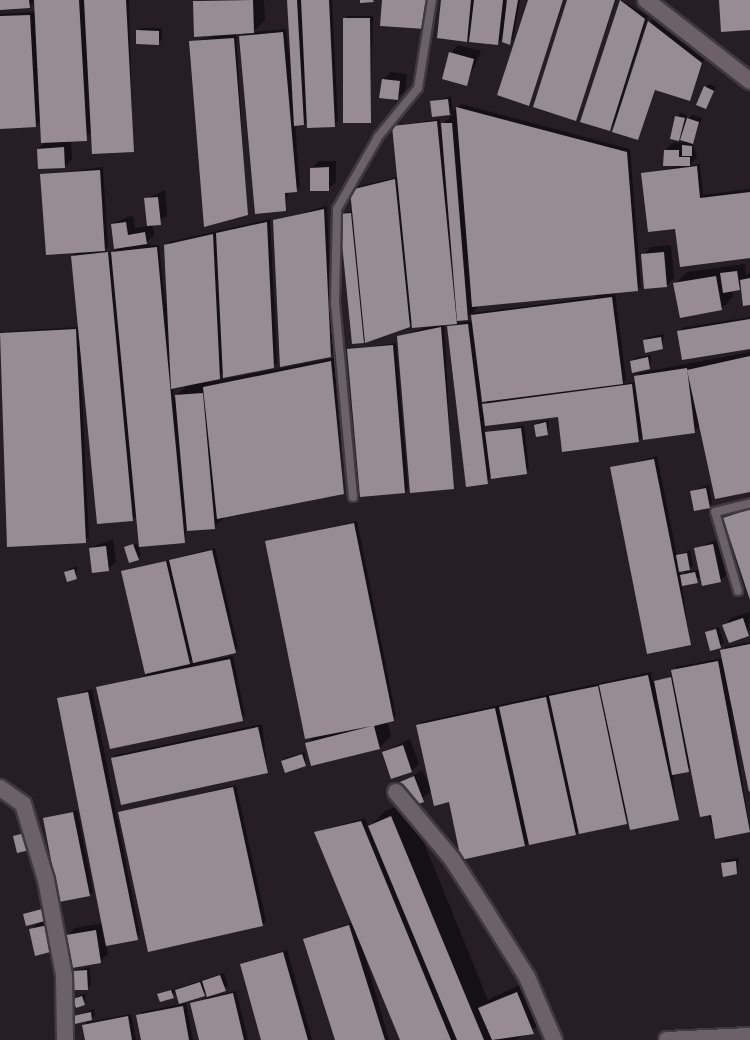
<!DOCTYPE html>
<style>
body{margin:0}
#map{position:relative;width:750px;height:1040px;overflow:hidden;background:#261e24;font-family:Jost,sans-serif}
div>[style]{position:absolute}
.shadow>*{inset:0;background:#0007}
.building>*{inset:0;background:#988c94}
.roads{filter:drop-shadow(2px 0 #40393e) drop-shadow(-2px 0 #40393e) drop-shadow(0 2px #40393e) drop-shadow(0 -2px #40393e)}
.lane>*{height:8px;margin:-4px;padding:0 4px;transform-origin:4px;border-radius:4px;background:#6c6168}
.street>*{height:16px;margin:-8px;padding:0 8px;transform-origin:8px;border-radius:8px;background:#6c6168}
span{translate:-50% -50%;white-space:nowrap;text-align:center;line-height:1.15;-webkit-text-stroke:6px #0d090c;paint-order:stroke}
</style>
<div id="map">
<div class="shadow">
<div style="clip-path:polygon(0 0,129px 0,133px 150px,92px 133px,71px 140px,72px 159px,64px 167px,38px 149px,46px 142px,42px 119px,35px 125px,0 127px,0 14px,36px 12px,35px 1px,29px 7px,0 8px)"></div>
<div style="clip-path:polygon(264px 0,265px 20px,253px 32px,286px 29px,289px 58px,288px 0,332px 0,338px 122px,295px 124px,300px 187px,288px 192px,285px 210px,241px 37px,245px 32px,236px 33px,247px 214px,191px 42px,213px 37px,197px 0)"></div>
<div style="clip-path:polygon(443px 0,505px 0,507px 7px,508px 0,520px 0,513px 40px,504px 37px,498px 43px,472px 35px,466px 40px)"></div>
<div style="clip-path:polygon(529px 0,564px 0,528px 104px)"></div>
<div style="clip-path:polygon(569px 0,616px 0,575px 119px)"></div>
<div style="clip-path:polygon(621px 0,648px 16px,622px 98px,652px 19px,704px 59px,689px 99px,656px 89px,638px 139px,617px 122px,609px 130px,582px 121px)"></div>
<div style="clip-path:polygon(348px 16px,373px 16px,370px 121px,344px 19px)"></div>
<div style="clip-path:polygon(141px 28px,162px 28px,162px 40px,158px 43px,138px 31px)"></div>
<div style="clip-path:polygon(458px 45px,481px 51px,466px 85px,451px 53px)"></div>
<div style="clip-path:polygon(391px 72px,407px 74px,405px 91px,397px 98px,383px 80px)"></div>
<div style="clip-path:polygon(709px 84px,716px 87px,705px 107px,706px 87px)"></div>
<div style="clip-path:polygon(evenodd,451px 96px,453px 112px,461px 104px,630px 149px,641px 287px,615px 292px,626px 379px,622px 384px,636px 382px,639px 373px,750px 352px,750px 488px,701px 425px,695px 431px,644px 435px,639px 440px,559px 415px,484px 424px,485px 434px,524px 425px,529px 469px,490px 477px,487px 483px,448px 327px,452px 323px,444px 324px,453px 488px,399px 337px,435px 324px,413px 322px,363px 341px,340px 215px,354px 210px,355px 187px,399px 177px,394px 126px,440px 119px,440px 127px,454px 113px,433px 116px,431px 102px,451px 96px,595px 294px,596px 297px,473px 313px,479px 305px,595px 294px,451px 96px,472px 313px,473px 321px,455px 323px,467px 318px,472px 313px,451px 96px,488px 400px,482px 407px,481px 401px,488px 400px)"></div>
<div style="clip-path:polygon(680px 113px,687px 115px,686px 121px,692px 115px,702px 118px,692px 143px,697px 157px,690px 165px,700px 164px,703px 195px,750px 189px,750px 256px,677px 228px,642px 174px,675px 167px,665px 150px,673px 143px,688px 142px,671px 138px)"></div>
<div style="clip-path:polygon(319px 161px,336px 161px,336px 182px,328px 189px,311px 169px)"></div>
<div style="clip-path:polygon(evenodd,103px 167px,108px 246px,104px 250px,111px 254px,116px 249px,112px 224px,133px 215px,135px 228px,149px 226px,146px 199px,165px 190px,167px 216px,152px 224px,154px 235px,146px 243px,136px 244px,159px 245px,165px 303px,169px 242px,270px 219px,277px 364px,224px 373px,205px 383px,334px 358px,344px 493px,226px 516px,214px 527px,186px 530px,184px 542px,137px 515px,133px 519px,81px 372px,89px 538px,8px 545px,0 332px,79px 327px,73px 256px,78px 251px,42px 175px,103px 167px,188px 384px,174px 398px,173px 387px,188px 384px)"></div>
<div style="clip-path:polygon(327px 206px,333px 352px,330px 356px,275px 221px)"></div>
<div style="clip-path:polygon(671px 245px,674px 278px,666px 286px,643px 255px,651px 247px)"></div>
<div style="clip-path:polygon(745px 264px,746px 276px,750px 272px,750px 304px,742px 286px,732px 290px,733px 297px,722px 308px,675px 284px,687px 272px)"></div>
<div style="clip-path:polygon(750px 317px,750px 348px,679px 332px,682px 328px)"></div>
<div style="clip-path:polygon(664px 334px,662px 348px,645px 340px,648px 337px)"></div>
<div style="clip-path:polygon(396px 343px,408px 488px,404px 492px,349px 350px)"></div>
<div style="clip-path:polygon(651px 355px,650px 367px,631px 361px,635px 358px)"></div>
<div style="clip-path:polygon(549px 420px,548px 433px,536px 425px,539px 422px)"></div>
<div style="clip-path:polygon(evenodd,657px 456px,677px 556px,690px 550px,693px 565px,687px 572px,700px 569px,696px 549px,720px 538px,728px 573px,720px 581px,702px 577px,682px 585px,690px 644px,612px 468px,657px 456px,688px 569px,681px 577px,680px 571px,688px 569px)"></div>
<div style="clip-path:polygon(709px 485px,712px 503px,709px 506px,692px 491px)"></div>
<div style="clip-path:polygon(750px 508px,750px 597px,725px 518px)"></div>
<div style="clip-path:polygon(357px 521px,396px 716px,387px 721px,391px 736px,379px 748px,307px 744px,316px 735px,267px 542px)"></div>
<div style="clip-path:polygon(113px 539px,116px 562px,108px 569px,90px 548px)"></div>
<div style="clip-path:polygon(137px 544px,141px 555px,138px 558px,125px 548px)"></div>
<div style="clip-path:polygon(215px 548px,238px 648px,171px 667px,233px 656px,245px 716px,98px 688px,147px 675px,123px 572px)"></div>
<div style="clip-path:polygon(77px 566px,76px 578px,65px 572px,69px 569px)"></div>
<div style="clip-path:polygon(750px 612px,748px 635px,724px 626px,731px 618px)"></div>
<div style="clip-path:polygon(719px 627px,724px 643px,711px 649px,707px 632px)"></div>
<div style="clip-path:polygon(750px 642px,750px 789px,731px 709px,750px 830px,716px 837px,692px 767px,673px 774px,678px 818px,629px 819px,524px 845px,432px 791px,409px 806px,488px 1000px,528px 981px,545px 1021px,515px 1040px,401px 1040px,361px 942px,389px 1040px,337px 1040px,305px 940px,353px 922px,316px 832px,365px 818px,369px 828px,385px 811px,409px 801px,402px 783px,422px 770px,432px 791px,421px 722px,651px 672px,653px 683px,674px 675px,676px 667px,723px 658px,725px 647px)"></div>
<div style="clip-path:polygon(92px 689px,140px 935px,106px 944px,108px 954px,100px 961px,68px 935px,75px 928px,103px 923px,58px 699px)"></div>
<div style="clip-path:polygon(262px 724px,268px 772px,113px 758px,116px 755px)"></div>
<div style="clip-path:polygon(410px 739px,419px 764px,411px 771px,384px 752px)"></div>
<div style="clip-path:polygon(305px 752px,305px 765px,282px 761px,286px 758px)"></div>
<div style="clip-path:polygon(236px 785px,266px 921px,262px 925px,120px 813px)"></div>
<div style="clip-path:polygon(77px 810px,93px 892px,89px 895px,44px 819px)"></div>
<div style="clip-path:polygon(739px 858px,737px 873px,723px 863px,726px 860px)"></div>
<div style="clip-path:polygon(46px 910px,43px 921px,55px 918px,61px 942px,31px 930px,40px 921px,25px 915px)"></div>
<div style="clip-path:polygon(287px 950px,312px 1040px,262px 1040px,241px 964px)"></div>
<div style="clip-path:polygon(90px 967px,91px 985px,87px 988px,74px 971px)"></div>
<div style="clip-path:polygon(224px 973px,228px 986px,210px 997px,236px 991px,248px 1040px,200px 1040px,192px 1004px,209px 997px,207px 992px,159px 994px)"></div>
<div style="clip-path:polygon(86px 994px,84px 1003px,75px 1000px,78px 996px)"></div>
<div style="clip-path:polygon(186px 1003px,193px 1040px,142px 1040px,141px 1012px)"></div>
<div style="clip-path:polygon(94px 1009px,95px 1015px,88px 1022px,131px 1014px,136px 1040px,87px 1040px,84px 1025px,91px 1019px,75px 1016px)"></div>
</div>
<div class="building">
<div style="clip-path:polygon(0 0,29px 0,30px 8px,0 10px)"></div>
<div style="clip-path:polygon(34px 0,79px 0,87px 141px,41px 143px)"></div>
<div style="clip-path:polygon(84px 0,126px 0,134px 152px,92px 154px)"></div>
<div style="clip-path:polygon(253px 0,254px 33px,194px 37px,193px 1px)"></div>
<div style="clip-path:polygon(287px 0,297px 0,304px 125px,294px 126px)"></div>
<div style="clip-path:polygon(301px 0,329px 0,335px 127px,307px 128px)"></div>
<div style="clip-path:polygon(360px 0,373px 0,374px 2px,360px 3px)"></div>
<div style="clip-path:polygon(382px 0,428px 0,426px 29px,380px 26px)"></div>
<div style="clip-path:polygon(441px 0,471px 0,467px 42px,437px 38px)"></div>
<div style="clip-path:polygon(474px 0,503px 0,498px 45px,469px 42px)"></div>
<div style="clip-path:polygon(507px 0,518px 0,510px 45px,502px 42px)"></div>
<div style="clip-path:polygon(528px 0,563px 0,529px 106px,497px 95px)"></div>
<div style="clip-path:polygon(567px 0,615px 0,576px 121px,533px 107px)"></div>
<div style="clip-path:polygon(620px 0,645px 19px,610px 131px,580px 122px)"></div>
<div style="clip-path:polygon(719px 0,750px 0,750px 30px,721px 32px)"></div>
<div style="clip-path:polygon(30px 15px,36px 127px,0 129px,0 16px)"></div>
<div style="clip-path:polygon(343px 18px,370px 18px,371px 123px,343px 123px)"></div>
<div style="clip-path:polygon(648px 21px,702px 63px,690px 101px,655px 90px,638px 140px,612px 132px)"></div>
<div style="clip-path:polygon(136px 30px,159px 31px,159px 45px,136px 44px)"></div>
<div style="clip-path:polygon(283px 32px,297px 192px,285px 193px,286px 211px,255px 214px,239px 36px)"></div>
<div style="clip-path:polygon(234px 38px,248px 215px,204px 227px,189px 41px)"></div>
<div style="clip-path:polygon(449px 52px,474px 59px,467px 86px,442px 79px)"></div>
<div style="clip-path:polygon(382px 79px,400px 81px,398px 100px,379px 98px)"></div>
<div style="clip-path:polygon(704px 86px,714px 91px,706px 109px,696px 105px)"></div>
<div style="clip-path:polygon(448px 99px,450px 115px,432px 117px,430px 101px)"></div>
<div style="clip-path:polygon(456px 107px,627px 152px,638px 291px,472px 307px)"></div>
<div style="clip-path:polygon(675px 116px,685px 118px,679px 141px,670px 139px)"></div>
<div style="clip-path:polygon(687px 118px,699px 122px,693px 144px,680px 140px)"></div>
<div style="clip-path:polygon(437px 121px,457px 324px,412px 328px,392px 126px)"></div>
<div style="clip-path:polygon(441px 123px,452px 123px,468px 320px,457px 321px)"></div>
<div style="clip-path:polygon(682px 145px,692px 146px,692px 156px,682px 156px)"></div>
<div style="clip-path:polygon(64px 147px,65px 168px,38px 169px,37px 149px)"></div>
<div style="clip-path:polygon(664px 150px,679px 150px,679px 157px,690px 157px,690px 166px,663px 166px)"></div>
<div style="clip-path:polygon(697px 166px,700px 198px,750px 192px,750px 258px,680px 267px,675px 229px,648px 232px,641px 173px)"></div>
<div style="clip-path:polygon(329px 167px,329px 191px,310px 191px,310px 168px)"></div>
<div style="clip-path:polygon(100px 170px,105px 251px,46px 255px,40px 174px)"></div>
<div style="clip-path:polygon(395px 179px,410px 327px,365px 343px,350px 190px)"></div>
<div style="clip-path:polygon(158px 197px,161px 225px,147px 226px,144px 198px)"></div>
<div style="clip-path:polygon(324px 209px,331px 357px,280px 367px,273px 220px)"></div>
<div style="clip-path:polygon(351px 213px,364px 343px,352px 344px,339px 214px)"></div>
<div style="clip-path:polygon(126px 222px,128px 235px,145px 232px,147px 244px,114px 249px,111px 224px)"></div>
<div style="clip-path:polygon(267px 222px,274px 368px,223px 378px,216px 233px)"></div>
<div style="clip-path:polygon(213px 234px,220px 379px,171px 389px,164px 245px)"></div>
<div style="clip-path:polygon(157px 247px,185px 543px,139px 547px,111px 252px)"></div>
<div style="clip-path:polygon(108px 252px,133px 521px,97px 524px,71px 256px)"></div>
<div style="clip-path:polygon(664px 252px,667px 287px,644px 289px,641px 254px)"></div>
<div style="clip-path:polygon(737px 271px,740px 290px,723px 293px,720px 273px)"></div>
<div style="clip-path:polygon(716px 276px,722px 310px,680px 318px,673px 283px)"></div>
<div style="clip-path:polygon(750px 278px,750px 305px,743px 306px,740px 280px)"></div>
<div style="clip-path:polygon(612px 297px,623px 384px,482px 402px,471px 315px)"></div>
<div style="clip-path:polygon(750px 319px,750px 349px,682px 360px,677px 331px)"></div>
<div style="clip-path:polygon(468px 324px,488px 484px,466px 487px,447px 326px)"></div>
<div style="clip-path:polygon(441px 327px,454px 489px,410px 493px,397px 336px)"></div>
<div style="clip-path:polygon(76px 329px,86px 543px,7px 547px,0 333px)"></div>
<div style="clip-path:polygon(661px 337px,663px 349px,645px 353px,643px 340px)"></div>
<div style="clip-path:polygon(393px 345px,405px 493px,360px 497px,347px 349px)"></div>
<div style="clip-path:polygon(750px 356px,750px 492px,715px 499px,687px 370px)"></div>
<div style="clip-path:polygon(648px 357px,650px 369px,632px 373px,630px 361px)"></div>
<div style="clip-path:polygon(331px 361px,344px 494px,217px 519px,203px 387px)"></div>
<div style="clip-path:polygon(687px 368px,695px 433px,643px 440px,634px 376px)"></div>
<div style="clip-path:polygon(632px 384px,639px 442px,562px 452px,558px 417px,485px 426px,482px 404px)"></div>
<div style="clip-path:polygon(203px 393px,215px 529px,187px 531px,175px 395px)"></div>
<div style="clip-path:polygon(546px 422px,548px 435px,536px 437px,534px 425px)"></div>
<div style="clip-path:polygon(521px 428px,527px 474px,491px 479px,485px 432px)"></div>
<div style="clip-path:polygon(654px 459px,691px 645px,647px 654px,610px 467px)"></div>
<div style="clip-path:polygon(706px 488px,710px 508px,694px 511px,690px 491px)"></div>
<div style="clip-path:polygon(750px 509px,750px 600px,723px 518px)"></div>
<div style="clip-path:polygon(354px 523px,394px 721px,374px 726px,380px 749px,311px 766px,305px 743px,372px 726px,305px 739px,265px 541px)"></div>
<div style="clip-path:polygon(133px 544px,139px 560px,129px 563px,124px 547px)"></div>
<div style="clip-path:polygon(713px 544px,721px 582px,702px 586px,694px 548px)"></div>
<div style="clip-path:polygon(106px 546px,109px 571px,92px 573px,89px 548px)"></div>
<div style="clip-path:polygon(212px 550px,236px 653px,193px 663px,169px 560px)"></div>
<div style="clip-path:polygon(687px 553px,690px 570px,679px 572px,676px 555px)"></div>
<div style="clip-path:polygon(166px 561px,190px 664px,145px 674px,121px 571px)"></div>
<div style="clip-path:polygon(74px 569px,77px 579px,67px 582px,64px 572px)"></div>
<div style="clip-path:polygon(695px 572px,698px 583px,682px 586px,680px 575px)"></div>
<div style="clip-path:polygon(743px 618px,749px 636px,729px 643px,722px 625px)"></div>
<div style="clip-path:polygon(716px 629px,721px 648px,710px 651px,705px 632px)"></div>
<div style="clip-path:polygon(750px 644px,750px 791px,749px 792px,720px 650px)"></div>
<div style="clip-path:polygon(230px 659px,243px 721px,110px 749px,96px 687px)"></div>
<div style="clip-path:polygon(718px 661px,750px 832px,715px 839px,711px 815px,700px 817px,671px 670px)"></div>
<div style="clip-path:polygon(648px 675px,679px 820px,630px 830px,599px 685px)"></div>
<div style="clip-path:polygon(671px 677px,689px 772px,672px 775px,654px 681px)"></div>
<div style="clip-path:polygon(598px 686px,627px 824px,579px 834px,549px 696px)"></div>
<div style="clip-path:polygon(88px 692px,138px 940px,106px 946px,57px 698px)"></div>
<div style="clip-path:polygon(546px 697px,576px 835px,529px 845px,499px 707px)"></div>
<div style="clip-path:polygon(495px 708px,525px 846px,461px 860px,449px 802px,434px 806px,416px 725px)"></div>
<div style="clip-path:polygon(258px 727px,268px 773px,121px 805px,111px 758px)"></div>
<div style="clip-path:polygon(403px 745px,412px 772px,391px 779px,382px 752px)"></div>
<div style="clip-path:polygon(302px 754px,306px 766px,285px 773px,281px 761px)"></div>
<div style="clip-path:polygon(414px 776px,424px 802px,410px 807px,400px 782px)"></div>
<div style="clip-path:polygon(233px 787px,263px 926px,148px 952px,118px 812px)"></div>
<div style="clip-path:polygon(73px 812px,90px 896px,59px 902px,43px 818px)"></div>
<div style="clip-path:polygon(391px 816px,484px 1040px,457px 1040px,368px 826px)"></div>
<div style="clip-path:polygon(361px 821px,451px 1040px,400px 1040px,314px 832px)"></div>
<div style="clip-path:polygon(25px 833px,30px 850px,17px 853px,13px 836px)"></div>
<div style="clip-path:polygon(736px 861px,737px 874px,723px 877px,721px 863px)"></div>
<div style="clip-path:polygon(42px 909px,45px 921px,26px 926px,23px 914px)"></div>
<div style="clip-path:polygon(48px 925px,54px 951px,35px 956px,29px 929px)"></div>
<div style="clip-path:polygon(349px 925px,385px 1040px,335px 1040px,303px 939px)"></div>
<div style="clip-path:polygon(96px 930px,101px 963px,72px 968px,66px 935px)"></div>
<div style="clip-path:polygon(283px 952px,308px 1040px,261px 1040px,240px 964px)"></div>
<div style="clip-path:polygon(87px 970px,88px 990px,74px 990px,73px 971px)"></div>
<div style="clip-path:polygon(220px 975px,226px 991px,207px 997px,202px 981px)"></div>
<div style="clip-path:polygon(200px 982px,205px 996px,179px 1004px,175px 990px)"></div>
<div style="clip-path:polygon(171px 990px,174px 998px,160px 1002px,157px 994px)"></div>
<div style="clip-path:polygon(517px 992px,534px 1034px,492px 1040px,478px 1008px)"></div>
<div style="clip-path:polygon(233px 993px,244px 1040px,199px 1040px,190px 1003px)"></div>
<div style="clip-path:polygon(82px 996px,85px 1005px,76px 1008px,73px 999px)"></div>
<div style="clip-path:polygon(183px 1006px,189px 1040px,141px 1040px,136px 1015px)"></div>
<div style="clip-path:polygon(91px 1012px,92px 1020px,75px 1024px,73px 1016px)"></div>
<div style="clip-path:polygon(128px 1016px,132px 1040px,85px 1040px,82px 1025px)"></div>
</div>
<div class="roads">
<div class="lane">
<div style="left:353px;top:497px;width:194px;rotate:-95.3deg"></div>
<div style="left:335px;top:304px;width:95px;rotate:-88.8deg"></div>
<div style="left:337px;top:209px;width:83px;rotate:-60.3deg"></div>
<div style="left:378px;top:137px;width:63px;rotate:-50.8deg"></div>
<div style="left:418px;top:88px;width:89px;rotate:-81deg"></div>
<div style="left:738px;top:591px;width:82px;rotate:-106.2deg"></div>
<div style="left:715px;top:512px;width:36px;rotate:-14deg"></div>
</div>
<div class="street">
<div style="left:646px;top:0;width:132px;rotate:37.9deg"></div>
<div style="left:0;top:788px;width:28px;rotate:35deg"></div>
<div style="left:23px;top:804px;width:79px;rotate:73.2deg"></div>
<div style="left:46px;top:880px;width:97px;rotate:79.3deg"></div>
<div style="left:64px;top:975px;width:65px;rotate:89.1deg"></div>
<div style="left:396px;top:792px;width:87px;rotate:50.1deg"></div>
<div style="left:452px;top:859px;width:61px;rotate:57.1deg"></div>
<div style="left:485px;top:910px;width:79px;rotate:57.9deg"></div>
<div style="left:527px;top:977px;width:69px;rotate:66.8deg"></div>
<div style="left:667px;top:1040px;width:83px;rotate:-2.8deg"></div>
</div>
</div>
</div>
